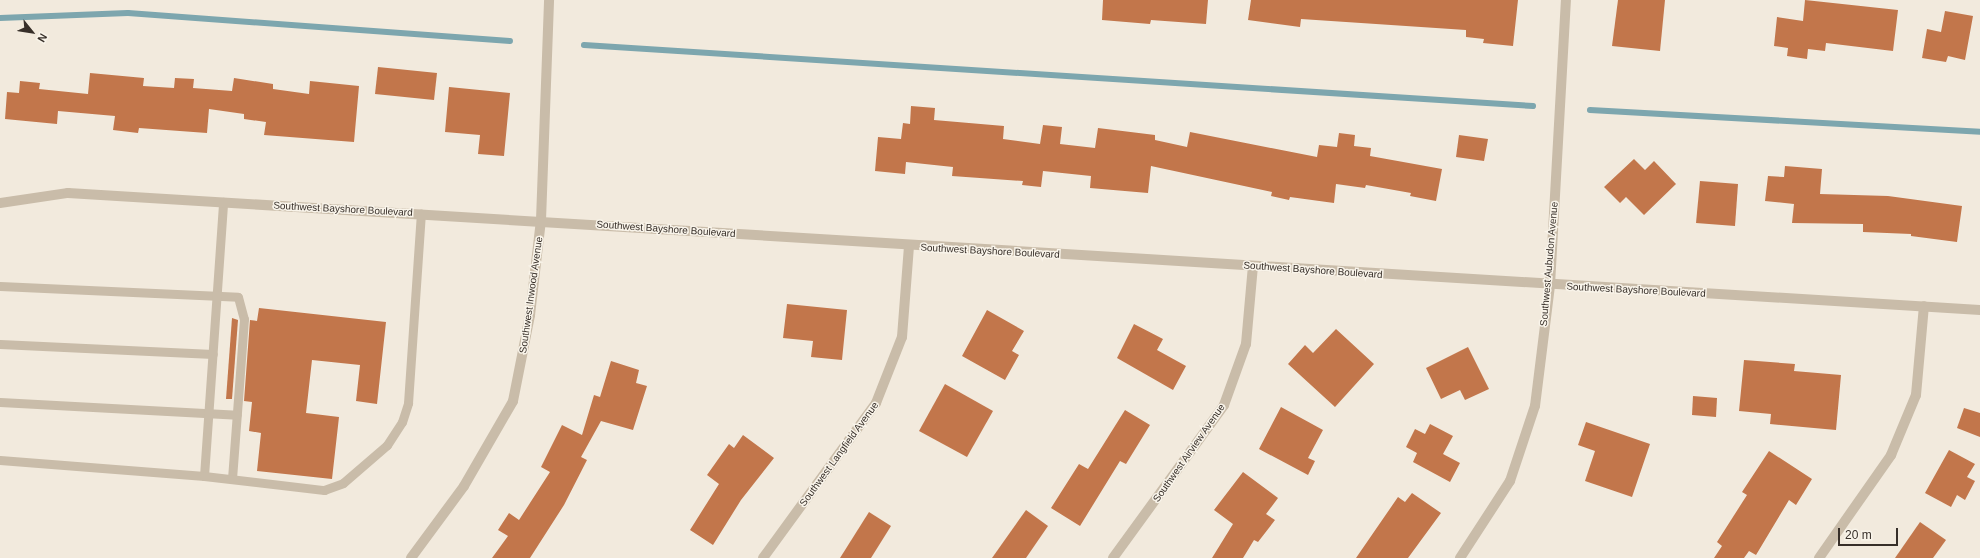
<!DOCTYPE html>
<style>
body{margin:0}
#map{position:relative;width:1980px;height:558px;overflow:hidden;background:#f2eadd;font-family:Helvetica,sans-serif}
div>[style]{position:absolute}
.stream>*{height:6px;margin:-3px;padding:0 3px;transform-origin:3px;border-radius:3px;background:#7da6ae}
.building>*{inset:0;background:#c2764b}
.service>*{height:9px;margin:-4.5px;padding:0 4.5px;transform-origin:4.5px;border-radius:4.5px;background:#c9bca9}
.minor>*{height:10px;margin:-5px;padding:0 5px;transform-origin:5px;border-radius:5px;background:#c9bca9}
.tertiary>*{height:10px;margin:-5px;padding:0 5px;transform-origin:5px;border-radius:5px;background:#c9bca9}
span{translate:-50% -50%;white-space:nowrap;text-align:center;line-height:1.15;-webkit-text-stroke:3px #f9f4ea;paint-order:stroke}
.street-label{font-size:10px;color:#372f29}
.north{position:absolute;left:12px;top:12px;width:40px;height:40px;-webkit-text-stroke:3px #f9f4ea;paint-order:stroke;rotate:120deg;font-size:11px;font-weight:700;line-height:16px;text-align:center;color:#372f29}
.north::after{content:'';display:block;margin:auto;width:14px;height:18px;background:#372f29;clip-path:polygon(50% 0,100% 100%,50% 72%,0 100%)}
.scale{position:absolute;left:1838px;top:528px;width:60px;height:18px;box-sizing:border-box;border:2px solid #372f29;border-top:0;padding-left:5px;font-size:12px;line-height:14px;white-space:nowrap;color:#372f29;-webkit-text-stroke:3px #f9f4ea;paint-order:stroke}
</style>
<div id="map">
<div class="stream">
<div style="left:0;top:18px;width:128px;rotate:-2.2deg"></div>
<div style="left:128px;top:13px;width:383px;rotate:4.2deg"></div>
<div style="left:584px;top:45px;width:951px;rotate:3.68deg"></div>
<div style="left:1590px;top:110px;width:391px;rotate:3.2deg"></div>
</div>
<div class="building">
<div style="clip-path:polygon(1103px 0,1208px 0,1206px 24px,1151px 20px,1150px 24px,1102px 20px)"></div>
<div style="clip-path:polygon(1251px 0,1518px 0,1513px 46px,1483px 43px,1484px 39px,1466px 37px,1466px 30px,1301px 19px,1300px 27px,1248px 20px)"></div>
<div style="clip-path:polygon(1618px 0,1665px 0,1660px 51px,1612px 46px)"></div>
<div style="clip-path:polygon(1805px 0,1898px 10px,1893px 51px,1826px 43px,1825px 51px,1808px 49px,1807px 59px,1787px 56px,1788px 48px,1774px 46px,1777px 17px,1803px 21px)"></div>
<div style="clip-path:polygon(1945px 11px,1973px 16px,1965px 60px,1948px 56px,1946px 62px,1922px 58px,1927px 29px,1941px 32px)"></div>
<div style="clip-path:polygon(378px 67px,437px 73px,434px 100px,375px 94px)"></div>
<div style="clip-path:polygon(90px 73px,144px 78px,143px 86px,174px 88px,175px 78px,194px 79px,193px 88px,232px 91px,234px 78px,273px 84px,273px 89px,309px 94px,310px 81px,359px 86px,354px 142px,264px 135px,266px 122px,244px 119px,244px 114px,209px 109px,207px 133px,139px 128px,138px 133px,113px 130px,115px 116px,58px 111px,57px 124px,5px 119px,7px 92px,19px 93px,20px 81px,40px 83px,39px 89px,88px 94px)"></div>
<div style="clip-path:polygon(449px 87px,510px 93px,504px 156px,478px 154px,480px 135px,445px 132px)"></div>
<div style="clip-path:polygon(911px 106px,935px 108px,934px 120px,1004px 126px,1003px 139px,1040px 144px,1043px 125px,1062px 127px,1060px 144px,1095px 148px,1098px 128px,1155px 135px,1155px 140px,1187px 147px,1190px 132px,1317px 157px,1319px 145px,1337px 147px,1339px 133px,1355px 135px,1354px 146px,1371px 148px,1370px 156px,1442px 169px,1436px 201px,1410px 196px,1411px 193px,1366px 185px,1365px 188px,1336px 184px,1334px 203px,1290px 197px,1289px 200px,1271px 196px,1272px 192px,1151px 166px,1148px 193px,1090px 188px,1091px 176px,1043px 171px,1041px 187px,1022px 185px,1023px 181px,952px 176px,953px 167px,906px 162px,905px 174px,875px 171px,878px 137px,901px 139px,903px 123px,910px 124px)"></div>
<div style="clip-path:polygon(1459px 135px,1488px 139px,1484px 161px,1456px 157px)"></div>
<div style="clip-path:polygon(1634px 159px,1645px 170px,1654px 161px,1676px 184px,1644px 215px,1626px 197px,1620px 203px,1604px 187px)"></div>
<div style="clip-path:polygon(1785px 166px,1822px 169px,1820px 194px,1888px 196px,1962px 206px,1957px 242px,1911px 236px,1911px 234px,1863px 232px,1863px 224px,1792px 223px,1794px 204px,1765px 201px,1768px 176px,1784px 177px)"></div>
<div style="clip-path:polygon(1700px 181px,1738px 184px,1735px 226px,1696px 223px)"></div>
<div style="clip-path:polygon(787px 304px,847px 310px,842px 360px,811px 357px,813px 341px,783px 338px)"></div>
<div style="clip-path:polygon(259px 308px,386px 322px,377px 404px,356px 401px,360px 365px,312px 360px,306px 413px,339px 417px,332px 479px,257px 471px,261px 433px,249px 431px,252px 402px,244px 401px,250px 320px,257px 321px)"></div>
<div style="clip-path:polygon(987px 310px,1024px 331px,1012px 351px,1019px 355px,1005px 380px,962px 356px)"></div>
<div style="clip-path:polygon(232px 318px,238px 320px,232px 399px,226px 399px)"></div>
<div style="clip-path:polygon(1134px 324px,1163px 339px,1157px 350px,1186px 366px,1173px 390px,1117px 358px)"></div>
<div style="clip-path:polygon(1336px 329px,1374px 364px,1335px 407px,1288px 364px,1305px 345px,1313px 353px)"></div>
<div style="clip-path:polygon(1468px 347px,1489px 389px,1465px 400px,1460px 390px,1441px 399px,1426px 368px)"></div>
<div style="clip-path:polygon(1744px 360px,1795px 364px,1794px 371px,1841px 375px,1836px 430px,1770px 424px,1771px 414px,1739px 411px)"></div>
<div style="clip-path:polygon(611px 361px,639px 370px,636px 383px,647px 386px,633px 430px,601px 421px,581px 457px,587px 460px,564px 505px,530px 558px,492px 558px,508px 536px,498px 530px,509px 513px,519px 520px,550px 472px,541px 467px,562px 425px,582px 435px,594px 395px,600px 397px)"></div>
<div style="clip-path:polygon(945px 384px,993px 411px,967px 457px,919px 431px)"></div>
<div style="clip-path:polygon(1693px 396px,1717px 398px,1716px 417px,1692px 415px)"></div>
<div style="clip-path:polygon(1281px 407px,1323px 430px,1308px 458px,1315px 461px,1308px 475px,1259px 449px)"></div>
<div style="clip-path:polygon(1964px 408px,1980px 413px,1980px 437px,1957px 428px)"></div>
<div style="clip-path:polygon(1125px 410px,1150px 425px,1126px 464px,1120px 461px,1080px 526px,1051px 508px,1079px 464px,1088px 469px)"></div>
<div style="clip-path:polygon(1586px 422px,1650px 444px,1632px 497px,1585px 481px,1595px 451px,1578px 445px)"></div>
<div style="clip-path:polygon(1430px 424px,1453px 436px,1443px 454px,1460px 463px,1450px 482px,1413px 462px,1417px 453px,1406px 447px,1415px 429px,1425px 434px)"></div>
<div style="clip-path:polygon(743px 435px,774px 458px,741px 500px,713px 545px,690px 530px,719px 484px,707px 475px,729px 444px,734px 448px)"></div>
<div style="clip-path:polygon(1949px 450px,1975px 464px,1967px 477px,1975px 481px,1965px 500px,1957px 495px,1951px 507px,1925px 493px)"></div>
<div style="clip-path:polygon(1769px 451px,1812px 479px,1796px 505px,1789px 500px,1756px 555px,1749px 551px,1744px 558px,1714px 558px,1722px 546px,1717px 542px,1747px 495px,1742px 492px)"></div>
<div style="clip-path:polygon(1243px 472px,1278px 498px,1266px 514px,1275px 520px,1258px 542px,1254px 540px,1243px 558px,1212px 558px,1233px 524px,1214px 510px)"></div>
<div style="clip-path:polygon(1412px 493px,1441px 513px,1408px 558px,1356px 558px,1398px 497px,1405px 502px)"></div>
<div style="clip-path:polygon(1026px 510px,1048px 526px,1026px 558px,992px 558px)"></div>
<div style="clip-path:polygon(869px 512px,891px 526px,871px 558px,840px 558px)"></div>
<div style="clip-path:polygon(1920px 522px,1946px 540px,1933px 558px,1895px 558px)"></div>
</div>
<div class="service">
<div style="left:0;top:286px;width:238px;rotate:2.6deg"></div>
<div style="left:238px;top:297px;width:23px;rotate:75deg"></div>
<div style="left:244px;top:319px;width:160px;rotate:94.3deg"></div>
<div style="left:0;top:344px;width:213px;rotate:2.7deg"></div>
<div style="left:0;top:402px;width:237px;rotate:3.1deg"></div>
<div style="left:0;top:460px;width:205px;rotate:4.5deg"></div>
<div style="left:204px;top:476px;width:275px;rotate:-86deg"></div>
<div style="left:204px;top:476px;width:121px;rotate:6.7deg"></div>
<div style="left:324px;top:490px;width:20px;rotate:-20deg"></div>
<div style="left:343px;top:483px;width:58px;rotate:-40.8deg"></div>
<div style="left:387px;top:445px;width:27px;rotate:-57deg"></div>
<div style="left:402px;top:422px;width:20px;rotate:-72deg"></div>
<div style="left:408px;top:403px;width:190px;rotate:-86.1deg"></div>
</div>
<div class="minor">
<div style="left:411px;top:558px;width:89px;rotate:-53.6deg"></div>
<div style="left:464px;top:486px;width:98px;rotate:-60deg"></div>
<div style="left:513px;top:401px;width:88px;rotate:-78.8deg"></div>
<div style="left:530px;top:315px;width:96px;rotate:-83.4deg"></div>
<div style="left:541px;top:220px;width:220px;rotate:-87.9deg"></div>
<div style="left:763px;top:558px;width:192px;rotate:-53.9deg"></div>
<div style="left:876px;top:403px;width:71px;rotate:-68.5deg"></div>
<div style="left:902px;top:337px;width:91px;rotate:-85.6deg"></div>
<div style="left:1113px;top:558px;width:189px;rotate:-54deg"></div>
<div style="left:1224px;top:405px;width:65px;rotate:-70.2deg"></div>
<div style="left:1246px;top:344px;width:78px;rotate:-84.9deg"></div>
<div style="left:1460px;top:558px;width:92px;rotate:-57deg"></div>
<div style="left:1510px;top:481px;width:79px;rotate:-71.6deg"></div>
<div style="left:1535px;top:406px;width:122px;rotate:-82.9deg"></div>
<div style="left:1550px;top:285px;width:285px;rotate:-86.8deg"></div>
<div style="left:1819px;top:558px;width:126px;rotate:-55deg"></div>
<div style="left:1891px;top:455px;width:65px;rotate:-67.4deg"></div>
<div style="left:1916px;top:395px;width:89px;rotate:-84.9deg"></div>
</div>
<div class="tertiary">
<div style="left:0;top:203px;width:69px;rotate:-8.4deg"></div>
<div style="left:68px;top:193px;width:1916px;rotate:3.5deg"></div>
</div>
<div class="street-label">
<span style="left:343px;top:209px;rotate:3deg">Southwest Bayshore Boulevard</span>
<span style="left:666px;top:229px;rotate:4deg">Southwest Bayshore Boulevard</span>
<span style="left:990px;top:251px;rotate:3deg">Southwest Bayshore Boulevard</span>
<span style="left:1549px;top:264px;rotate:-85deg">Southwest Aubudon Avenue</span>
<span style="left:1313px;top:270px;rotate:4deg">Southwest Bayshore Boulevard</span>
<span style="left:1636px;top:290px;rotate:3deg">Southwest Bayshore Boulevard</span>
<span style="left:531px;top:295px;rotate:-82deg">Southwest Inwood Avenue</span>
<span style="left:1189px;top:453px;rotate:-55deg">Southwest Airview Avenue</span>
<span style="left:839px;top:454px;rotate:-54deg">Southwest Langfield Avenue</span>
</div>
<div class="north">N</div>
<div class="scale">20 m</div>
</div>
